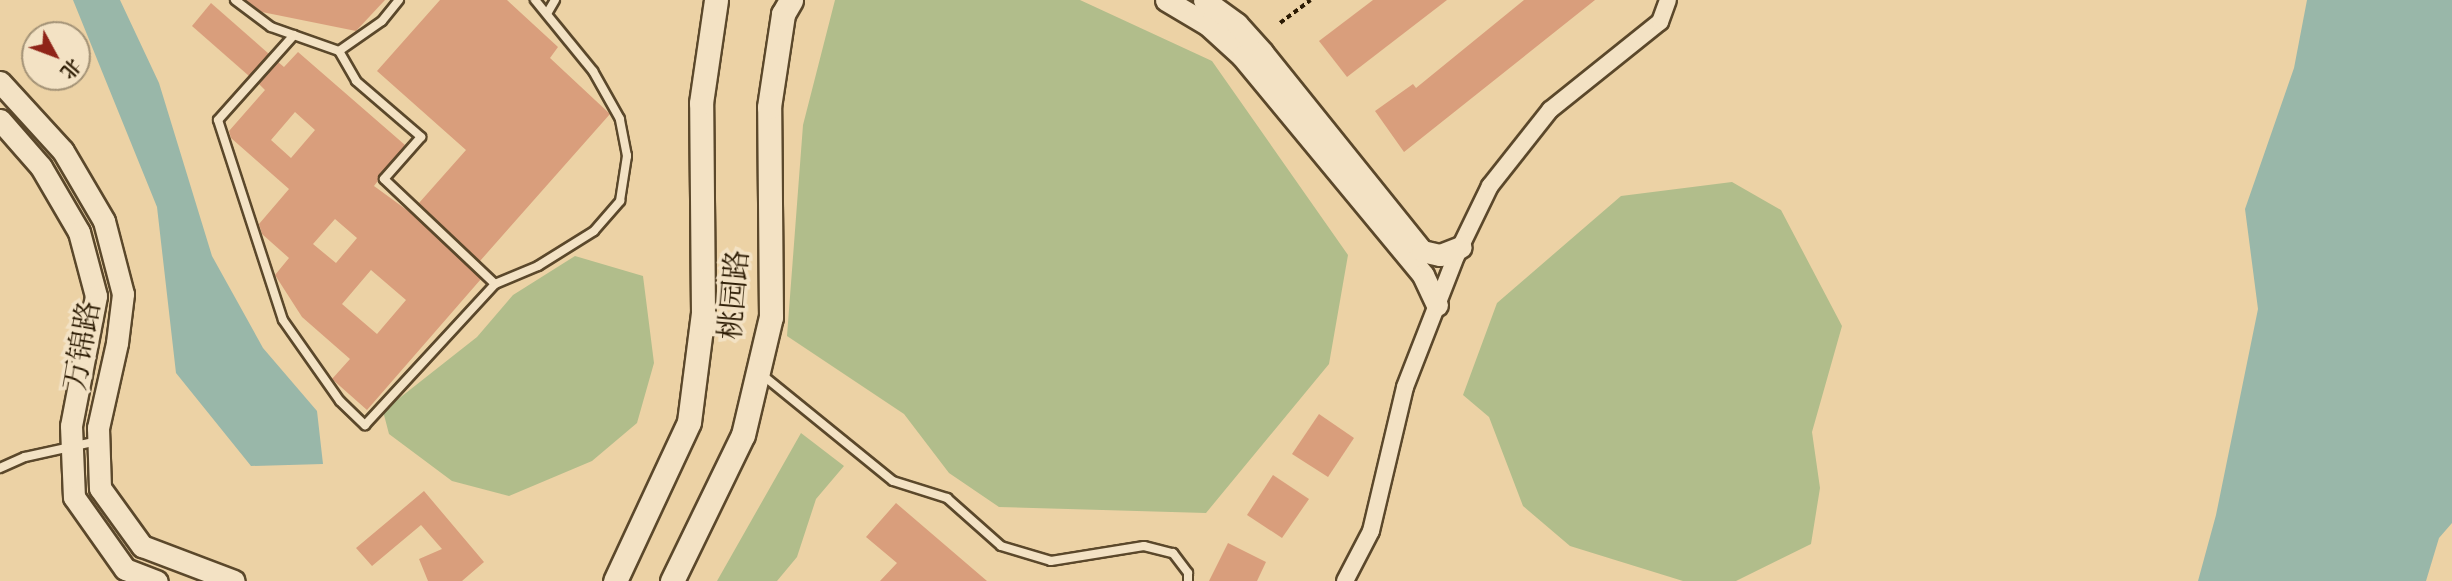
<!DOCTYPE html>
<meta charset="utf-8">
<style>
body{margin:0}
#map{position:relative;width:2452px;height:581px;overflow:hidden;background:#ecd2a5;font-family:"IM FELL Double Pica","Noto Serif SC",serif}
div>[style]{position:absolute}
.green>*{inset:0;background:#b1bd8b}
.water>*{inset:0;background:#99b7a9}
.building>*{inset:0;background:#d99e7c}
.path>*{height:3.5px;margin-top:-1.75px;transform-origin:0;background:repeating-linear-gradient(90deg,#2b1a02 0 5px,transparent 0 8.5px)}
.roads{filter:drop-shadow(2px 0 #5b482b) drop-shadow(-2px 0 #5b482b) drop-shadow(0 2px #5b482b) drop-shadow(0 -2px #5b482b)}
.service>*{height:8px;margin:-4px;padding:0 4px;transform-origin:4px;border-radius:4px;background:#f3e2c4}
.minor>*{height:16px;margin:-8px;padding:0 8px;transform-origin:8px;border-radius:8px;background:#f3e2c4}
.tertiary>*{height:21px;margin:-10.5px;padding:0 10.5px;transform-origin:10.5px;border-radius:10.5px;background:#f3e2c4}
.secondary>*{height:23px;margin:-11.5px;padding:0 11.5px;transform-origin:11.5px;border-radius:11.5px;background:#f3e2c4}
span{translate:-50% -50%;white-space:nowrap;text-align:center;line-height:1.15;-webkit-text-stroke:7px #f3e2c4;paint-order:stroke}
.street-label{font-size:30px;color:#2b1a02}
.north{position:absolute;left:21px;top:21px;width:70px;height:70px;box-sizing:border-box;background:#f3e2c4;border:2px solid #a39276;border-radius:50%;rotate:131deg;font-size:19px;font-weight:700;line-height:28px;text-align:center;color:#2b1a02}
.north::after{content:'';display:block;margin:auto;width:24px;height:32px;background:#8f2418;clip-path:polygon(50% 0,100% 100%,50% 72%,0 100%)}
</style>
<div id="map">
<div class="green">
<div style="clip-path:polygon(835px 0,1080px 0,1212px 61px,1348px 255px,1329px 364px,1206px 513px,999px 507px,949px 473px,904px 414px,787px 336px,803px 125px)"></div>
<div style="clip-path:polygon(1732px 182px,1781px 210px,1842px 326px,1812px 432px,1820px 488px,1811px 544px,1736px 581px,1683px 581px,1570px 546px,1523px 506px,1489px 417px,1463px 395px,1497px 303px,1621px 196px)"></div>
<div style="clip-path:polygon(575px 256px,643px 276px,654px 363px,637px 423px,592px 461px,509px 496px,452px 481px,389px 434px,383px 411px,477px 337px,513px 295px)"></div>
<div style="clip-path:polygon(801px 433px,844px 466px,816px 499px,797px 557px,777px 581px,717px 581px)"></div>
</div>
<div class="water">
<div style="clip-path:polygon(73px 0,120px 0,159px 83px,212px 256px,263px 348px,317px 411px,323px 464px,251px 466px,176px 373px,157px 207px)"></div>
<div style="clip-path:polygon(2307px 0,2452px 0,2452px 523px,2439px 538px,2426px 581px,2198px 581px,2216px 515px,2258px 309px,2245px 209px,2294px 68px)"></div>
</div>
<div class="building">
<div style="clip-path:polygon(246px 0,385px 0,356px 31px,262px 12px)"></div>
<div style="clip-path:polygon(440px 0,507px 0,558px 47px,550px 58px,610px 114px,480px 261px,419px 203px,466px 150px,377px 71px)"></div>
<div style="clip-path:polygon(1373px 0,1447px 0,1347px 77px,1319px 41px)"></div>
<div style="clip-path:polygon(1524px 0,1595px 0,1404px 152px,1375px 111px,1413px 84px,1416px 88px)"></div>
<div style="clip-path:polygon(211px 3px,269px 54px,249px 76px,192px 26px)"></div>
<div style="clip-path:polygon(evenodd,298px 52px,405px 145px,374px 186px,411px 213px,481px 279px,367px 410px,332px 379px,350px 359px,302px 317px,275px 275px,289px 258px,262px 234px,259px 224px,289px 189px,231px 138px,229px 131px,265px 90px,259px 84px,278px 62px,284px 67px,298px 52px,295px 112px,315px 130px,291px 158px,271px 140px,295px 112px,298px 52px,335px 219px,357px 238px,336px 263px,313px 244px,335px 219px,298px 52px,371px 270px,406px 300px,377px 334px,342px 304px,371px 270px)"></div>
<div style="clip-path:polygon(1319px 414px,1354px 438px,1328px 477px,1292px 454px)"></div>
<div style="clip-path:polygon(1273px 475px,1309px 499px,1282px 538px,1247px 515px)"></div>
<div style="clip-path:polygon(424px 491px,484px 562px,462px 581px,428px 581px,419px 559px,442px 549px,421px 525px,372px 566px,356px 548px)"></div>
<div style="clip-path:polygon(896px 503px,987px 581px,880px 581px,897px 563px,866px 537px)"></div>
<div style="clip-path:polygon(1228px 543px,1266px 562px,1257px 581px,1209px 581px)"></div>
</div>
<div class="path">
<div style="left:1280px;top:23px;width:38px;rotate:-37deg"></div>
</div>
<div class="roads">
<div class="service">
<div style="left:235px;top:0;width:45px;rotate:36.9deg"></div>
<div style="left:271px;top:27px;width:72px;rotate:19.4deg"></div>
<div style="left:339px;top:51px;width:52px;rotate:-34.9deg"></div>
<div style="left:382px;top:21px;width:27px;rotate:-51deg"></div>
<div style="left:548px;top:12px;width:14px;rotate:-60deg"></div>
<div style="left:294px;top:35px;width:114px;rotate:131.8deg"></div>
<div style="left:218px;top:120px;width:210px;rotate:72deg"></div>
<div style="left:283px;top:320px;width:99px;rotate:54.9deg"></div>
<div style="left:340px;top:401px;width:35px;rotate:44deg"></div>
<div style="left:365px;top:425px;width:192px;rotate:-47.3deg"></div>
<div style="left:339px;top:51px;width:34px;rotate:60deg"></div>
<div style="left:356px;top:81px;width:86px;rotate:40.7deg"></div>
<div style="left:421px;top:137px;width:56px;rotate:131.4deg"></div>
<div style="left:384px;top:179px;width:153px;rotate:43.4deg"></div>
<div style="left:495px;top:284px;width:47px;rotate:-22.7deg"></div>
<div style="left:538px;top:266px;width:66px;rotate:-32deg"></div>
<div style="left:594px;top:231px;width:40px;rotate:-49deg"></div>
<div style="left:620px;top:201px;width:46px;rotate:-81.2deg"></div>
<div style="left:627px;top:156px;width:38px;rotate:-101deg"></div>
<div style="left:620px;top:119px;width:55px;rotate:-119.4deg"></div>
<div style="left:593px;top:71px;width:92px;rotate:-129.2deg"></div>
<div style="left:760px;top:373px;width:171px;rotate:39.1deg"></div>
<div style="left:893px;top:481px;width:57px;rotate:17.5deg"></div>
<div style="left:947px;top:498px;width:72px;rotate:41.6deg"></div>
<div style="left:1001px;top:546px;width:52px;rotate:16.7deg"></div>
<div style="left:1051px;top:561px;width:94px;rotate:-9.2deg"></div>
<div style="left:1144px;top:546px;width:30px;rotate:14deg"></div>
<div style="left:1173px;top:553px;width:25px;rotate:53deg"></div>
<div style="left:1188px;top:573px;width:8px;rotate:90deg"></div>
<div style="left:0;top:468px;width:27px;rotate:-24deg"></div>
<div style="left:25px;top:457px;width:75px;rotate:-12.4deg"></div>
</div>
<div class="minor">
<div style="left:1345px;top:581px;width:56px;rotate:-62.5deg"></div>
<div style="left:1371px;top:531px;width:148px;rotate:-76.7deg"></div>
<div style="left:1405px;top:387px;width:141px;rotate:-68.7deg"></div>
<div style="left:1456px;top:256px;width:78px;rotate:-64.1deg"></div>
<div style="left:1490px;top:186px;width:97px;rotate:-51.7deg"></div>
<div style="left:1550px;top:110px;width:141px;rotate:-38.7deg"></div>
<div style="left:1660px;top:22px;width:23px;rotate:-70deg"></div>
</div>
<div class="tertiary">
<div style="left:1166px;top:0;width:49px;rotate:30.8deg"></div>
<div style="left:1208px;top:25px;width:46px;rotate:42.4deg"></div>
<div style="left:1242px;top:56px;width:284px;rotate:50.4deg"></div>
<div style="left:1423px;top:275px;width:33px;rotate:65deg"></div>
<div style="left:1204px;top:0;width:41px;rotate:36deg"></div>
<div style="left:1237px;top:24px;width:38px;rotate:48deg"></div>
<div style="left:1262px;top:52px;width:255px;rotate:51.2deg"></div>
<div style="left:1422px;top:251px;width:18px;rotate:13deg"></div>
<div style="left:1440px;top:255px;width:22px;rotate:-21deg"></div>
<div style="left:0;top:82px;width:93px;rotate:47.6deg"></div>
<div style="left:63px;top:151px;width:81px;rotate:59.6deg"></div>
<div style="left:104px;top:221px;width:75px;rotate:75.4deg"></div>
<div style="left:123px;top:294px;width:49px;rotate:97deg"></div>
<div style="left:117px;top:343px;width:87px;rotate:102.6deg"></div>
<div style="left:98px;top:428px;width:60px;rotate:88.1deg"></div>
<div style="left:100px;top:488px;width:72px;rotate:54.1deg"></div>
<div style="left:142px;top:546px;width:98px;rotate:20.8deg"></div>
<div style="left:0;top:120px;width:62px;rotate:48.9deg"></div>
<div style="left:41px;top:167px;width:75px;rotate:59.7deg"></div>
<div style="left:79px;top:232px;width:66px;rotate:75.1deg"></div>
<div style="left:96px;top:296px;width:132px;rotate:100.9deg"></div>
<div style="left:71px;top:426px;width:71px;rotate:87.6deg"></div>
<div style="left:74px;top:497px;width:88px;rotate:54.7deg"></div>
<div style="left:125px;top:569px;width:34px;rotate:21deg"></div>
</div>
<div class="secondary">
<div style="left:615px;top:581px;width:175px;rotate:-65deg"></div>
<div style="left:689px;top:422px;width:110px;rotate:-82.7deg"></div>
<div style="left:703px;top:313px;width:210px;rotate:-90.5deg"></div>
<div style="left:701px;top:103px;width:104px;rotate:-81.7deg"></div>
<div style="left:672px;top:581px;width:162px;rotate:-64.1deg"></div>
<div style="left:743px;top:435px;width:121px;rotate:-76.7deg"></div>
<div style="left:771px;top:317px;width:210px;rotate:-90.5deg"></div>
<div style="left:769px;top:107px;width:94px;rotate:-81.4deg"></div>
<div style="left:783px;top:14px;width:16px;rotate:-60deg"></div>
</div>
</div>
<div class="street-label">
<span style="left:735px;top:295px;rotate:-85deg">桃园路</span>
<span style="left:83px;top:346px;rotate:-80deg">万锦路</span>
</div>
<div class="north">北</div>
</div>
